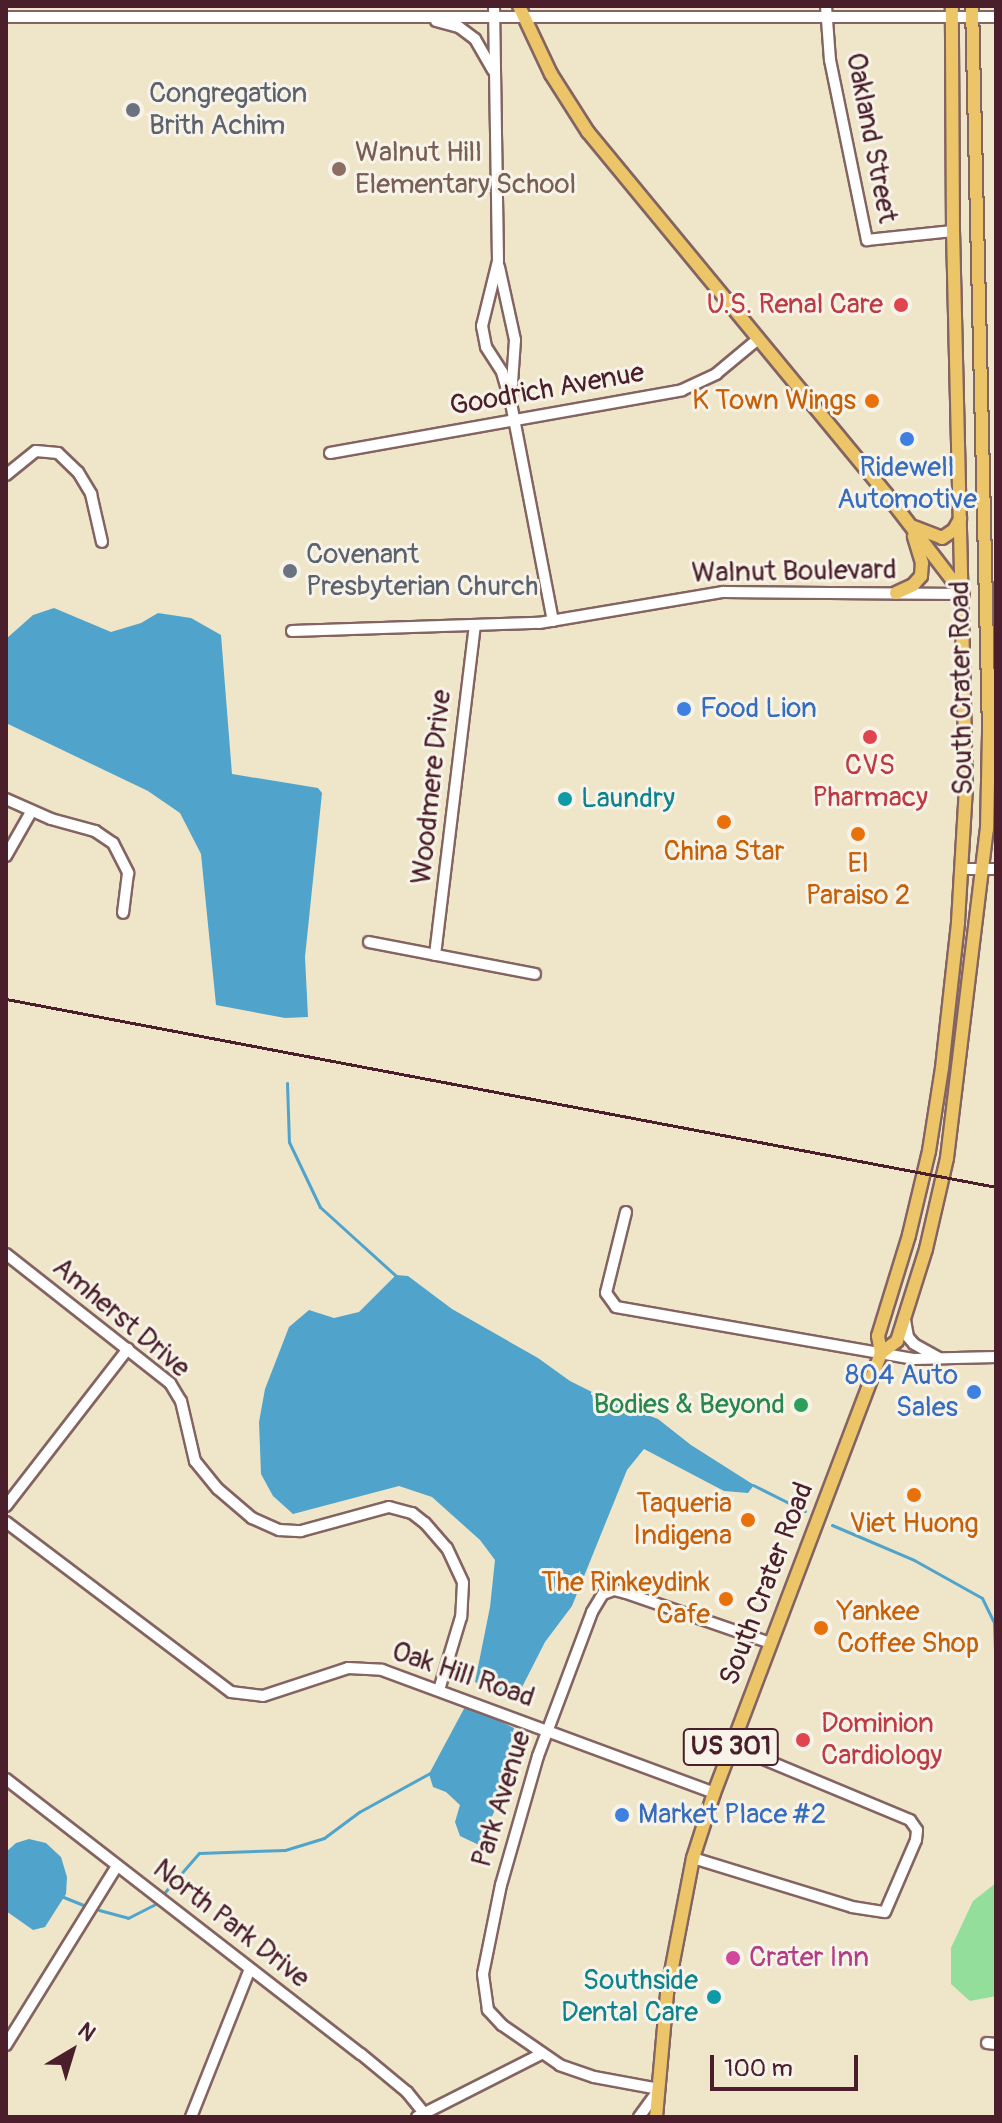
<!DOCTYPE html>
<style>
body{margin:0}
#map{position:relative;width:1002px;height:2123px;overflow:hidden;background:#efe5c9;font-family:Pangolin,sans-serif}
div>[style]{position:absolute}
.green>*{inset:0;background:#92de9a}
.water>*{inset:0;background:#50a4cc}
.stream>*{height:3px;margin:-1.5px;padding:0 1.5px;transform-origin:1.5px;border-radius:1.5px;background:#50a4cc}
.roads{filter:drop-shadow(2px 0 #846462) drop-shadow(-2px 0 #846462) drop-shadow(0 2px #846462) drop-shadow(0 -2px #846462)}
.minor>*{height:10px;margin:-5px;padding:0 5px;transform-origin:5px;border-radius:5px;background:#fff}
.major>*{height:12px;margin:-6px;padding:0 6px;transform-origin:6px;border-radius:6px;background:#edc569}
.rail>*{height:3px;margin:-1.5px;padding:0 1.5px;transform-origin:1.5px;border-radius:1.5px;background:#4a1f2b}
.dots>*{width:22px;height:22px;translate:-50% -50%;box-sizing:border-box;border:4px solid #f7f3e8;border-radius:50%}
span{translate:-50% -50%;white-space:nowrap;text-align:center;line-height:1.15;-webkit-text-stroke:6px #f7f3e8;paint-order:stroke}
.shield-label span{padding:2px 6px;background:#f7f3e8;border:2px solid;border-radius:6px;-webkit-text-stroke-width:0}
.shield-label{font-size:26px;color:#4a1f2b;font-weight:700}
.worship-label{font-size:28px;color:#5b616d}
.left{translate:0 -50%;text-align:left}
.street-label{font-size:28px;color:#4a1f2b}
.education-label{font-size:28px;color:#785e54}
.health-label{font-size:28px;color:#be3a42}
.right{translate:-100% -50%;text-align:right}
.food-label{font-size:28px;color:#c56008}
.shop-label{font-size:28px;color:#366cbe}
.culture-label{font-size:28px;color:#0d838f}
.leisure-label{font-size:28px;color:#27864d}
.hotel-label{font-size:28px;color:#b23c85}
.frame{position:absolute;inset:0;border:8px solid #4a1f2b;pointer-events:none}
.north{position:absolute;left:32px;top:2011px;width:80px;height:80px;-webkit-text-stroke:6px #f7f3e8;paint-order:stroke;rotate:38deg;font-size:22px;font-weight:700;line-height:32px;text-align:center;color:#4a1f2b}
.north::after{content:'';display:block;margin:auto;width:28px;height:36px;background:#4a1f2b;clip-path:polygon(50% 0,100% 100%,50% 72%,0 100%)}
.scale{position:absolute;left:710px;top:2055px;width:148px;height:36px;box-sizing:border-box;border:4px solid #4a1f2b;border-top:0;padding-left:10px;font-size:24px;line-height:28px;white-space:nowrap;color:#4a1f2b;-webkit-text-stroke:6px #f7f3e8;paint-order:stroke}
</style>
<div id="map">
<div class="green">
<div style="clip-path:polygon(996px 1883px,996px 1996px,970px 2001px,951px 1984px,951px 1948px,973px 1901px)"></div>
</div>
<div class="water">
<div style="clip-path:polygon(54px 608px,111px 632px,141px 623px,158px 613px,191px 618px,221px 635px,232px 774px,318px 788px,322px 793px,305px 957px,308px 1017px,285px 1018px,216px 1005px,201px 854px,180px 813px,148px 791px,6px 723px,6px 639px,33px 615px)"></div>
<div style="clip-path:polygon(396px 1275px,408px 1276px,452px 1309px,538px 1358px,570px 1381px,610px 1401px,658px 1419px,691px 1445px,754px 1485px,748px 1493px,724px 1491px,644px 1449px,627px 1470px,572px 1606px,545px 1642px,516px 1699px,475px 1682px,490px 1607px,495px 1560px,480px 1540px,432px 1497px,399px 1486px,293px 1514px,273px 1496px,261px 1474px,259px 1422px,265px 1389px,289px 1327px,309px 1310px,334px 1318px,359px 1312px)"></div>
<div style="clip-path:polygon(466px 1705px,514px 1728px,494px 1812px,479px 1845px,460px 1836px,455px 1822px,460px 1805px,446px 1792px,433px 1787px,429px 1774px)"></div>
<div style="clip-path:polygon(29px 1839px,46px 1843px,61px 1857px,67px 1877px,66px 1894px,45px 1927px,33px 1930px,6px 1911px,6px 1852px,16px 1843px)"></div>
</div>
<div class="stream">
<div style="left:287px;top:1083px;width:59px;rotate:88.1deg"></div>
<div style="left:289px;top:1142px;width:72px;rotate:64.5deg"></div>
<div style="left:320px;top:1207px;width:103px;rotate:42.2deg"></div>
<div style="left:753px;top:1485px;width:58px;rotate:26.6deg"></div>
<div style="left:832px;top:1525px;width:89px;rotate:23.1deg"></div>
<div style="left:914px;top:1560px;width:78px;rotate:29.2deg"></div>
<div style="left:982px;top:1598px;width:28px;rotate:64deg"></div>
<div style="left:994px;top:1623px;width:54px;rotate:87.9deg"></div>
<div style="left:165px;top:1892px;width:52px;rotate:-48.9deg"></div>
<div style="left:199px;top:1853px;width:86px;rotate:-2deg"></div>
<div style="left:285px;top:1850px;width:41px;rotate:-17.1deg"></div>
<div style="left:324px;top:1838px;width:44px;rotate:-36.6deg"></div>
<div style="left:359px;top:1812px;width:81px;rotate:-28.8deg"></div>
<div style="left:61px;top:1896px;width:24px;rotate:22deg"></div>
<div style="left:99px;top:1910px;width:30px;rotate:15deg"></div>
<div style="left:128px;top:1918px;width:33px;rotate:-27deg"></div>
</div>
<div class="roads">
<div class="minor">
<div style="left:494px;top:6px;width:255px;rotate:89.1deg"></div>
<div style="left:498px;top:261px;width:67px;rotate:103.8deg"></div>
<div style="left:482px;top:326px;width:21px;rotate:79deg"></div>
<div style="left:486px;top:347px;width:30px;rotate:57deg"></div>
<div style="left:502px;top:372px;width:32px;rotate:74deg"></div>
<div style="left:511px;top:403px;width:222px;rotate:79.1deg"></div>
<div style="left:826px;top:6px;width:54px;rotate:85.8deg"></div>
<div style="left:830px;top:60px;width:184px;rotate:78.4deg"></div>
<div style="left:867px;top:240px;width:86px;rotate:-6deg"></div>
<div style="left:6px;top:17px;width:990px"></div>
<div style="left:436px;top:21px;width:24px;rotate:15deg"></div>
<div style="left:459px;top:27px;width:20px;rotate:37deg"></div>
<div style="left:475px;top:39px;width:36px;rotate:60deg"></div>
<div style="left:499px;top:267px;width:75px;rotate:77.6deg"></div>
<div style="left:515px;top:340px;width:57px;rotate:94deg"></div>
<div style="left:330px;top:453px;width:358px;rotate:-10.1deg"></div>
<div style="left:682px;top:390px;width:38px;rotate:-25deg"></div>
<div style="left:716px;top:374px;width:55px;rotate:-39.8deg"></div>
<div style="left:6px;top:475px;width:38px;rotate:-39deg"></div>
<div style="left:36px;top:451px;width:22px;rotate:5deg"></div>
<div style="left:58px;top:453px;width:28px;rotate:44deg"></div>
<div style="left:78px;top:472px;width:26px;rotate:59deg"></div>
<div style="left:91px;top:494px;width:49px;rotate:77.1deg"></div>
<div style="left:292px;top:631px;width:247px;rotate:-1.9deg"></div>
<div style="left:539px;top:623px;width:187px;rotate:-9.6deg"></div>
<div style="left:723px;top:592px;width:240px;rotate:0.5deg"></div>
<div style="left:6px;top:799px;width:49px;rotate:24deg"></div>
<div style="left:51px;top:819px;width:46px;rotate:15.3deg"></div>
<div style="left:95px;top:831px;width:22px;rotate:34deg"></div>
<div style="left:113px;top:843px;width:34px;rotate:63deg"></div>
<div style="left:128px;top:873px;width:40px;rotate:97.1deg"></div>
<div style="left:6px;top:856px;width:51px;rotate:-60.4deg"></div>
<div style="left:962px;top:869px;width:34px"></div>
<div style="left:369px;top:942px;width:169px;rotate:10.9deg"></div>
<div style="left:435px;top:955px;width:332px;rotate:-83.1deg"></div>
<div style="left:626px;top:1212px;width:83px;rotate:103.9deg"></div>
<div style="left:606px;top:1293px;width:17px;rotate:54deg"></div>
<div style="left:616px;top:1307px;width:303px;rotate:9.9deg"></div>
<div style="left:915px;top:1359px;width:81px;rotate:-1.4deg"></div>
<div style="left:6px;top:1254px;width:209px;rotate:38.2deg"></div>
<div style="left:170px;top:1383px;width:21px;rotate:59deg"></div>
<div style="left:181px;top:1401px;width:62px;rotate:76.9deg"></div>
<div style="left:195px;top:1461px;width:36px;rotate:51deg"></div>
<div style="left:218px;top:1489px;width:45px;rotate:40.5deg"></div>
<div style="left:252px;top:1518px;width:30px;rotate:24deg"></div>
<div style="left:279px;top:1530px;width:22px;rotate:3deg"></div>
<div style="left:301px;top:1531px;width:91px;rotate:-15.3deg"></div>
<div style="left:389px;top:1507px;width:24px;rotate:15deg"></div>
<div style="left:412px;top:1513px;width:16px;rotate:38deg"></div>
<div style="left:425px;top:1523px;width:33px;rotate:49deg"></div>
<div style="left:447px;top:1548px;width:38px;rotate:65deg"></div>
<div style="left:463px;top:1583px;width:34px;rotate:93deg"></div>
<div style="left:461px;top:1617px;width:76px;rotate:106.8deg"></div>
<div style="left:905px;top:1320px;width:17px;rotate:80deg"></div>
<div style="left:908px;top:1337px;width:9px;rotate:49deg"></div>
<div style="left:914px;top:1344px;width:29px;rotate:29deg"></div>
<div style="left:6px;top:1506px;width:199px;rotate:-52.2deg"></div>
<div style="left:6px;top:1522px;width:282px;rotate:37.1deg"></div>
<div style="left:231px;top:1692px;width:32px;rotate:7deg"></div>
<div style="left:263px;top:1696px;width:89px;rotate:-18.2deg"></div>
<div style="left:348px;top:1668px;width:34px;rotate:3deg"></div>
<div style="left:382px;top:1670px;width:354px;rotate:20.3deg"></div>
<div style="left:6px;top:1779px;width:449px;rotate:37.8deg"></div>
<div style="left:361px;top:2054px;width:60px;rotate:39.6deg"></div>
<div style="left:407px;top:2092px;width:32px;rotate:51deg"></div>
<div style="left:693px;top:1858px;width:166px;rotate:17.1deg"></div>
<div style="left:852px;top:1907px;width:33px;rotate:9deg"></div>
<div style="left:885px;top:1912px;width:78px;rotate:-66.7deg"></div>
<div style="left:916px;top:1840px;width:10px;rotate:-84deg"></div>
<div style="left:917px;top:1830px;width:12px;rotate:-125deg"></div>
<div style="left:910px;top:1820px;width:193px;rotate:-157.4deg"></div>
<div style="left:987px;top:2043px;width:9px;rotate:6deg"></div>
<div style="left:6px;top:2045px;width:211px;rotate:-58.2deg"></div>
<div style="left:191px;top:2117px;width:159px;rotate:-68.3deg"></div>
<div style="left:417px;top:2117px;width:139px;rotate:-26.9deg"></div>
<div style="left:639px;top:2117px;width:34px;rotate:-54deg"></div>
<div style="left:659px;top:2089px;width:66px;rotate:-169.5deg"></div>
<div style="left:594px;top:2077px;width:36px;rotate:-161deg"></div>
<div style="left:560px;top:2065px;width:70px;rotate:-145.4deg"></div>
<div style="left:502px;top:2025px;width:21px;rotate:-133deg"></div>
<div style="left:488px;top:2010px;width:36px;rotate:-98deg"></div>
<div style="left:483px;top:1974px;width:91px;rotate:-78.6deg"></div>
<div style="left:501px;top:1885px;width:134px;rotate:-74deg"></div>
<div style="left:538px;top:1756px;width:154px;rotate:-69.4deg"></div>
<div style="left:592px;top:1612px;width:21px;rotate:-59deg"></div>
<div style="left:603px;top:1594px;width:12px;rotate:-20deg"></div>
<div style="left:614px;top:1590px;width:12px;rotate:14deg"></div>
<div style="left:626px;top:1593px;width:152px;rotate:19.1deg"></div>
</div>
<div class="major">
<div style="left:519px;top:6px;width:75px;rotate:64.8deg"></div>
<div style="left:551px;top:74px;width:69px;rotate:57.5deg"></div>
<div style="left:588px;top:132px;width:475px;rotate:50.5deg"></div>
<div style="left:890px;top:499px;width:120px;rotate:52.5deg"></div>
<div style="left:914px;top:527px;width:30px;rotate:21deg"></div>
<div style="left:942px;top:538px;width:14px;rotate:-34deg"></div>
<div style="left:954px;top:530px;width:13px;rotate:-61deg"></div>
<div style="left:896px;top:593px;width:19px;rotate:-25deg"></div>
<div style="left:913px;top:585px;width:12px;rotate:-48deg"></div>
<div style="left:921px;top:576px;width:13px;rotate:-86deg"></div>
<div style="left:922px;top:563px;width:28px;rotate:-107deg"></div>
<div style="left:881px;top:1353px;width:20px;rotate:-37deg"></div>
<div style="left:897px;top:1341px;width:96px;rotate:-72.5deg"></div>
<div style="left:926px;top:1249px;width:93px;rotate:-77deg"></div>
<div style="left:947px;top:1158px;width:331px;rotate:-83.1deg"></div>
<div style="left:987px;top:829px;width:97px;rotate:-88.8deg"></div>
<div style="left:989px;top:732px;width:726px;rotate:-91.34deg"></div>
<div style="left:656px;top:2117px;width:124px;rotate:-84.9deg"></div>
<div style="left:667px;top:1993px;width:137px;rotate:-79.1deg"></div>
<div style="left:693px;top:1858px;width:68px;rotate:-72.1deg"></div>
<div style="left:714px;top:1793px;width:471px;rotate:-69.2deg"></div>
<div style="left:881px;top:1353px;width:17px;rotate:-100deg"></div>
<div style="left:878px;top:1336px;width:106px;rotate:-72.9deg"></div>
<div style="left:909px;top:1235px;width:86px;rotate:-76.6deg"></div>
<div style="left:929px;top:1151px;width:84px;rotate:-81.1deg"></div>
<div style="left:942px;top:1068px;width:147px;rotate:-83.7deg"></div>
<div style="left:958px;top:922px;width:136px;rotate:-86.6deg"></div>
<div style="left:966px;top:786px;width:555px;rotate:-91.34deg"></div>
<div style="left:953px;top:231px;width:225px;rotate:-90.3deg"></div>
</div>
</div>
<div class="rail">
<div style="left:6px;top:999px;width:1008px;rotate:10.75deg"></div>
</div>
<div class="dots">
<div style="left:133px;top:110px;background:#6b7280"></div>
<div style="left:339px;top:169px;background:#8d6e63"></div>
<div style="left:901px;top:305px;background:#e0444e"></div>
<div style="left:872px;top:401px;background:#e8710a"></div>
<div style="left:907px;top:439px;background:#3f7fe0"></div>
<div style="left:290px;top:571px;background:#6b7280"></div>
<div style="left:684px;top:709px;background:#3f7fe0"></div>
<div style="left:870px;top:737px;background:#e0444e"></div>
<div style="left:565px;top:799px;background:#0f9aa8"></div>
<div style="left:724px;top:822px;background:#e8710a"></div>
<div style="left:858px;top:834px;background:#e8710a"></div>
<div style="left:974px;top:1392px;background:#3f7fe0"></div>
<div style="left:801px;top:1405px;background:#2e9e5b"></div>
<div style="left:914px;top:1495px;background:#e8710a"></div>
<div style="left:748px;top:1520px;background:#e8710a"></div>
<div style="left:726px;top:1599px;background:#e8710a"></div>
<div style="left:821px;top:1628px;background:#e8710a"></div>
<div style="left:803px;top:1740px;background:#e0444e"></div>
<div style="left:622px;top:1815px;background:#3f7fe0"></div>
<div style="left:733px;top:1958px;background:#d1479c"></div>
<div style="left:714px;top:1997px;background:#0f9aa8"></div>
</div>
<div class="shield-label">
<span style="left:731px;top:1747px">US 301</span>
</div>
<div class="worship-label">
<span class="left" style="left:149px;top:110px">Congregation<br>Brith Achim</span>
<span class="left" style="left:306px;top:571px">Covenant<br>Presbyterian Church</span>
</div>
<div class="street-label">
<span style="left:871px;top:138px;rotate:79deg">Oakland Street</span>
<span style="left:547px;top:390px;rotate:-10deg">Goodrich Avenue</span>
<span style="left:794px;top:572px;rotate:-1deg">Walnut Boulevard</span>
<span style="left:962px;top:688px;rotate:-91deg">South Crater Road</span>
<span style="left:432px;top:787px;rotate:-84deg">Woodmere Drive</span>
<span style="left:121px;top:1318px;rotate:40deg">Amherst Drive</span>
<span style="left:767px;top:1584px;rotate:-69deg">South Crater Road</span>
<span style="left:463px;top:1675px;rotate:19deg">Oak Hill Road</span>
<span style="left:502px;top:1799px;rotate:-73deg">Park Avenue</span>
<span style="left:231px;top:1924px;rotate:38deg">North Park Drive</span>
</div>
<div class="education-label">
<span class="left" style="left:355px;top:169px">Walnut Hill<br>Elementary School</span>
</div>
<div class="health-label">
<span class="right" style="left:883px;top:305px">U.S. Renal Care</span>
<span style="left:870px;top:782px">CVS<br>Pharmacy</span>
<span class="left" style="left:821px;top:1740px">Dominion<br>Cardiology</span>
</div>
<div class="food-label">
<span class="right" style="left:856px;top:401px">K Town Wings</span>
<span style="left:724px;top:852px">China Star</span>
<span style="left:858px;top:880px">El<br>Paraiso 2</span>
<span class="right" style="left:732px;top:1520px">Taqueria<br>Indigena</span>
<span style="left:914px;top:1524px">Viet Huong</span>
<span class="right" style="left:710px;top:1599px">The Rinkeydink<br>Cafe</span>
<span class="left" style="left:837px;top:1628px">Yankee<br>Coffee Shop</span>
</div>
<div class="shop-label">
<span style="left:907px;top:484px">Ridewell<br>Automotive</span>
<span class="left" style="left:700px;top:709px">Food Lion</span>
<span class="right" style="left:958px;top:1392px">804 Auto<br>Sales</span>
<span class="left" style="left:638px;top:1815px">Market Place #2</span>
</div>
<div class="culture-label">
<span class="left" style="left:581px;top:799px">Laundry</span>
<span class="right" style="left:698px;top:1997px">Southside<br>Dental Care</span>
</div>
<div class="leisure-label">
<span class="right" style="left:785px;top:1405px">Bodies &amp; Beyond</span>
</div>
<div class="hotel-label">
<span class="left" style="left:749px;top:1958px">Crater Inn</span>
</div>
<div class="frame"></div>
<div class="north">N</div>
<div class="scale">100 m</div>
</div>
